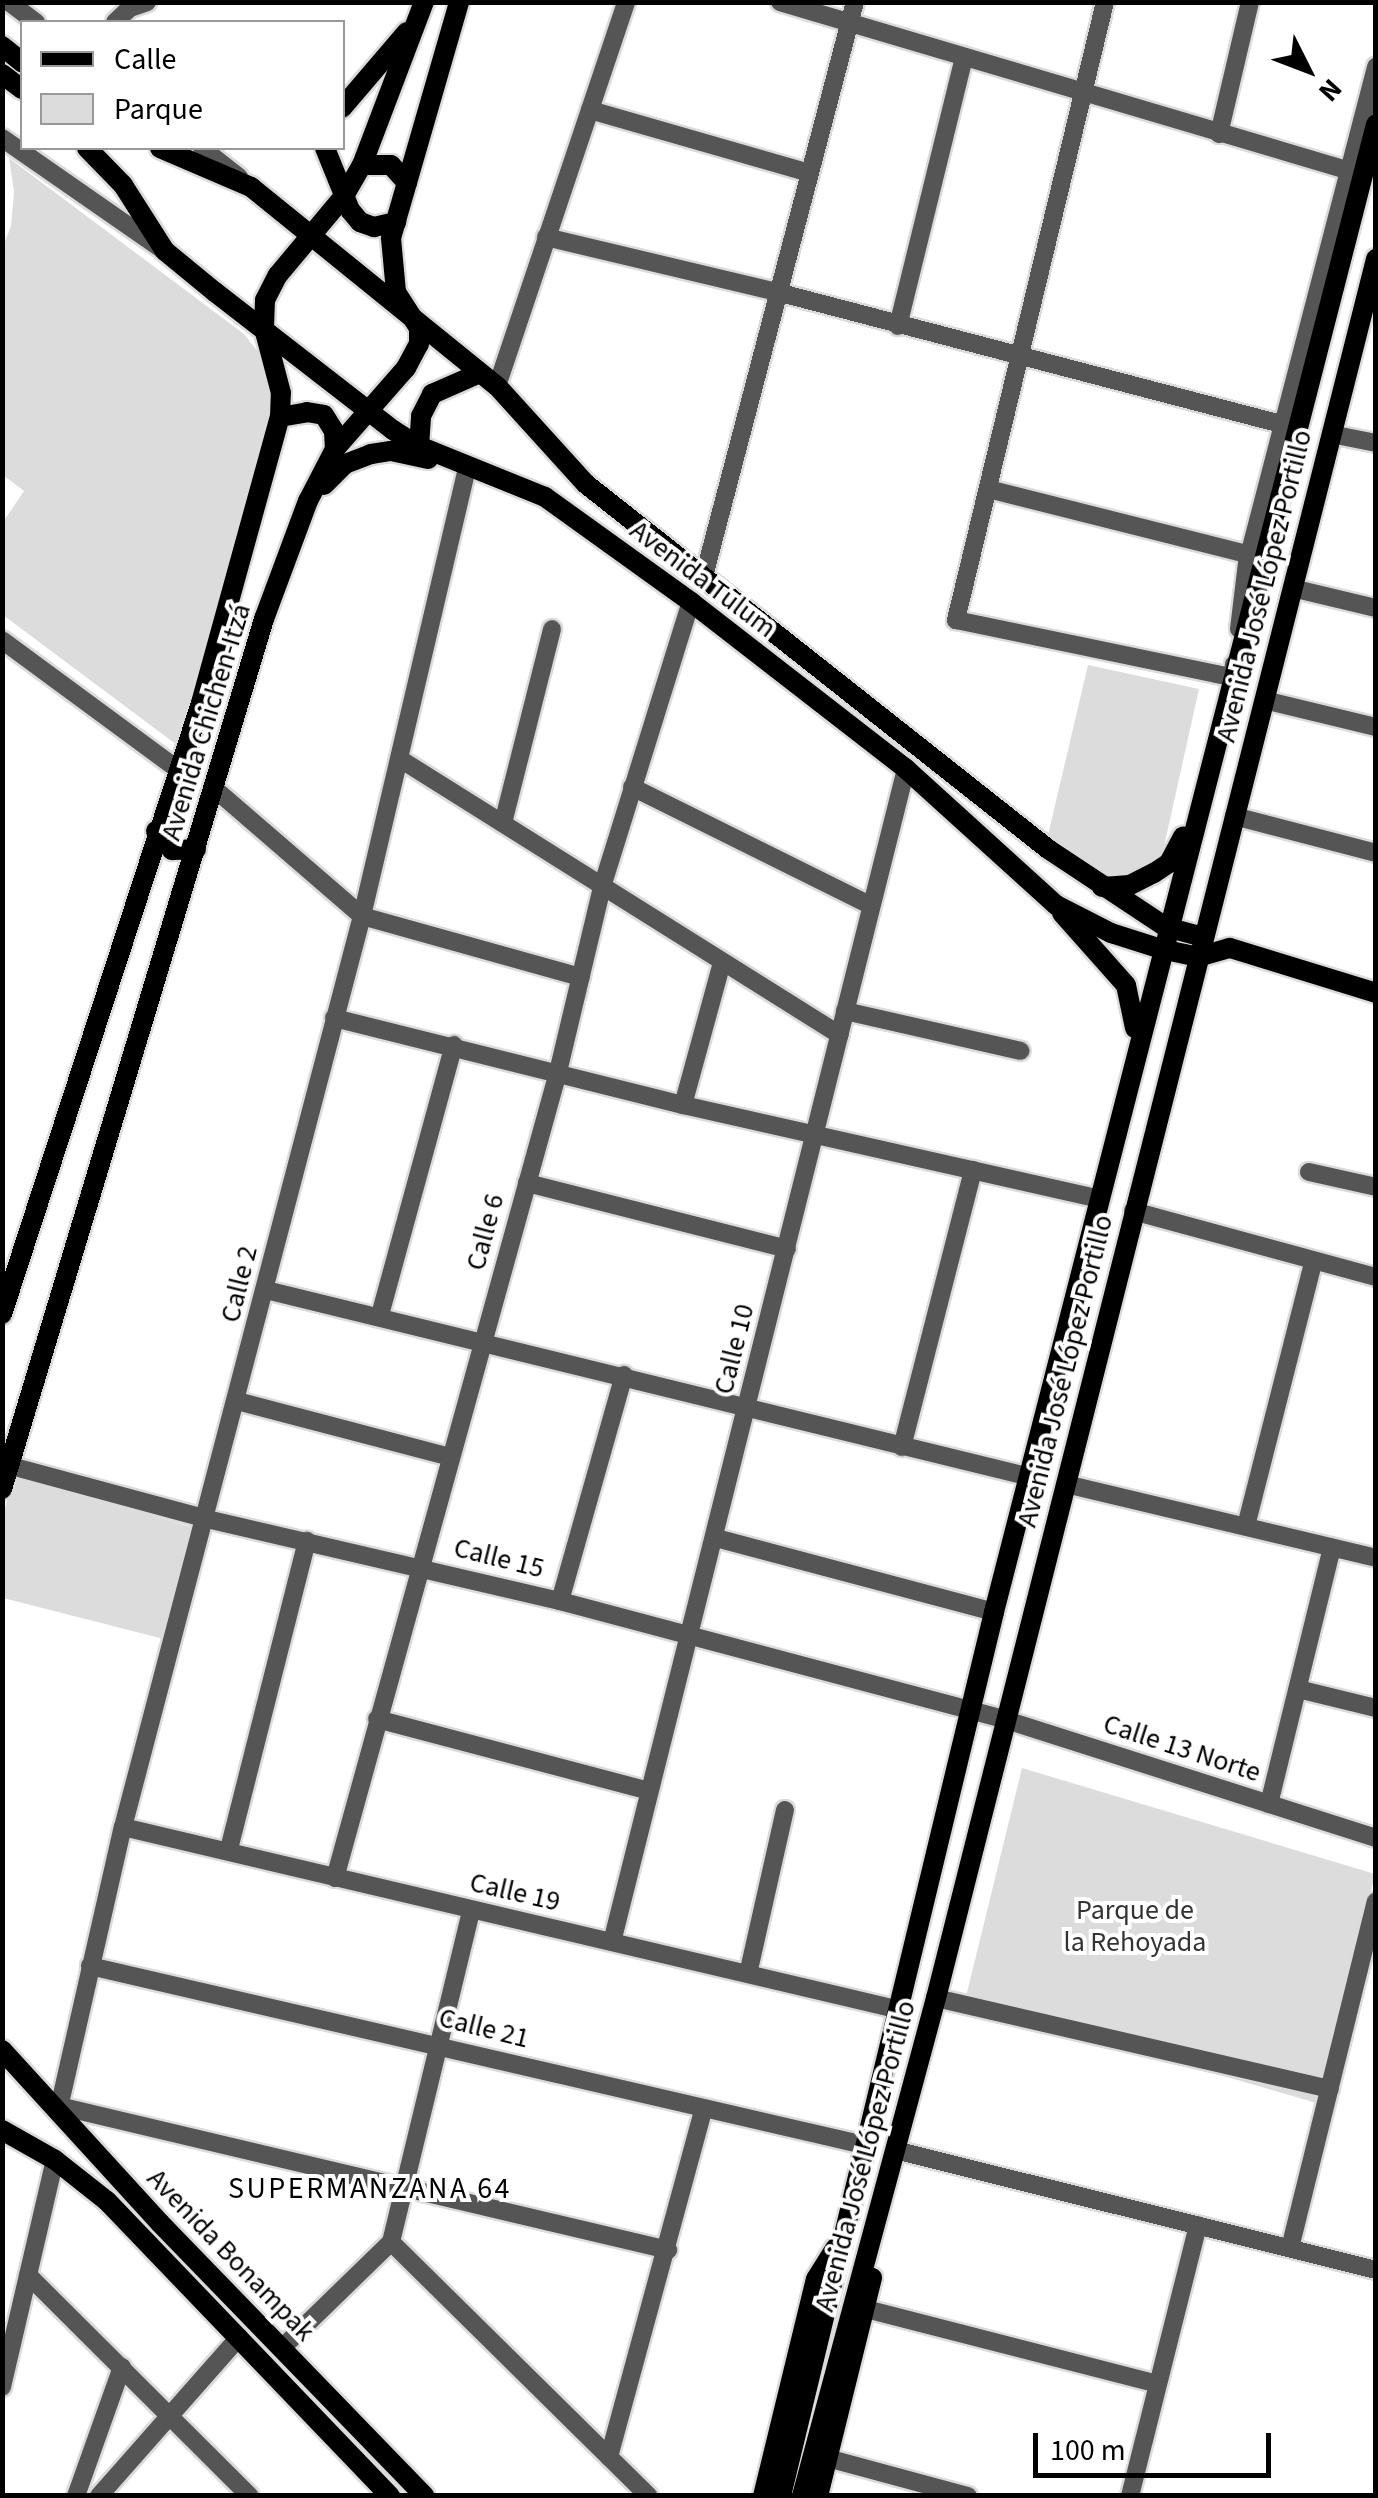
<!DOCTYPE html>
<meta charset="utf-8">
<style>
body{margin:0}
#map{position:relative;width:1378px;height:2498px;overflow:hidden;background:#fff;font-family:"Source Sans 3",sans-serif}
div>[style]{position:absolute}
.green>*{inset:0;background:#dcdcdc}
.roads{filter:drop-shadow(2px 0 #dbdbdb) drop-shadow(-2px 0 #dbdbdb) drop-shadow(0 2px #dbdbdb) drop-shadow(0 -2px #dbdbdb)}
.minor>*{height:18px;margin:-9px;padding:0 9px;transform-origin:9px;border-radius:9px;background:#555}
.major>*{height:20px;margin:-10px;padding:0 10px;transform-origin:10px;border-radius:10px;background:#000}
span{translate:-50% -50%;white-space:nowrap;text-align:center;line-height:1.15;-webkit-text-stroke:8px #fff;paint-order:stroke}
.street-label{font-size:28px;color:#000}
.park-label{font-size:28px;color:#333}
.neighbourhood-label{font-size:30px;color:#000;letter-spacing:2.5px}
.frame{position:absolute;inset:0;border:5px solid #000;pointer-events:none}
.legend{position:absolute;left:20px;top:20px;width:325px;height:130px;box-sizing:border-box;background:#fff;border:2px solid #999;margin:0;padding:12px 18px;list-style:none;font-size:30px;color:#000}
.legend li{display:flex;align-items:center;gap:20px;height:50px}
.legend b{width:50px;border:2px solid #999}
.north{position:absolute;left:1258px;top:20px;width:100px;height:100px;-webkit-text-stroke:8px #fff;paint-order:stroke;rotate:132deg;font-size:28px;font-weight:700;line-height:40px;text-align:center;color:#000}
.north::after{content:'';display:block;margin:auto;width:35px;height:45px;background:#000;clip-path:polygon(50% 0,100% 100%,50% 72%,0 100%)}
.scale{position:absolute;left:1033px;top:2433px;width:238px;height:45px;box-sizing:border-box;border:5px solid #000;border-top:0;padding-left:12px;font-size:30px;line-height:35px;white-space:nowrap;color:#000;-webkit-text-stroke:8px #fff;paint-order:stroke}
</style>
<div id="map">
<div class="green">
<div style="clip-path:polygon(9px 158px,244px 334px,263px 358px,269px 396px,267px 423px,177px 745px,3px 615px,3px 522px,24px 491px,3px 475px,2px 249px,11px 226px,14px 192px)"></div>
<div style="clip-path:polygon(1088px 665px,1199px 689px,1163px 851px,1151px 867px,1131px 878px,1103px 877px,1048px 835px)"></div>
<div style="clip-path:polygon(15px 1476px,191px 1527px,164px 1639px,3px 1598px,2px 1517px)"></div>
<div style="clip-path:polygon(1022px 1768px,1375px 1874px,1320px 2104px,965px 2001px)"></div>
</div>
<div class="roads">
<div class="minor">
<div style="left:9px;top:2px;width:34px;rotate:37deg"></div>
<div style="left:780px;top:2px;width:595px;rotate:16.51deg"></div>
<div style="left:1105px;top:2px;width:636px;rotate:103.56deg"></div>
<div style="left:956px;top:620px;width:266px;rotate:11.7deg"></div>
<div style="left:1216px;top:674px;width:16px;rotate:11deg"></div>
<div style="left:1232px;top:677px;width:13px;rotate:-81deg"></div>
<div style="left:115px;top:22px;width:21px;rotate:-43deg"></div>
<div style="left:130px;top:8px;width:18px;rotate:-19deg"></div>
<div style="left:590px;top:110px;width:228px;rotate:16deg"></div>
<div style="left:1219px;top:134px;width:136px;rotate:-76.8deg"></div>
<div style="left:2px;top:138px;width:195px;rotate:34.8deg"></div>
<div style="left:202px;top:148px;width:47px;rotate:38.1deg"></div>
<div style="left:546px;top:237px;width:237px;rotate:13.4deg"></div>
<div style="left:777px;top:292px;width:525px;rotate:14.67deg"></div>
<div style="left:898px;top:326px;width:277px;rotate:-76.2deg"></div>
<div style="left:497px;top:386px;width:405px;rotate:-71.4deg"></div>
<div style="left:1331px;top:434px;width:46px;rotate:11.3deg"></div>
<div style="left:988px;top:489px;width:270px;rotate:14.1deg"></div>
<div style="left:703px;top:580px;width:598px;rotate:-75.27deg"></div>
<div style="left:1292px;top:588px;width:86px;rotate:13.4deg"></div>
<div style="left:1239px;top:629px;width:66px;rotate:-83.1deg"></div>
<div style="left:1247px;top:563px;width:513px;rotate:-75.42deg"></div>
<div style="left:2px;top:640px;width:217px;rotate:36.4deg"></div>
<div style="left:1264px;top:700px;width:115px;rotate:13.6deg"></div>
<div style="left:400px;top:759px;width:519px;rotate:32.1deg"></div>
<div style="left:632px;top:787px;width:266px;rotate:26.4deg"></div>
<div style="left:216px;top:790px;width:193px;rotate:40.8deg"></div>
<div style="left:362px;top:916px;width:227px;rotate:15.6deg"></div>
<div style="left:1234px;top:816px;width:147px;rotate:14.6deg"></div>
<div style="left:503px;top:823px;width:200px;rotate:-75.8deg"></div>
<div style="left:845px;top:1011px;width:180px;rotate:12.8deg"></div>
<div style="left:334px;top:1018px;width:360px;rotate:14deg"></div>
<div style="left:683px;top:1105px;width:426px;rotate:12.7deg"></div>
<div style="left:683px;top:1105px;width:148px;rotate:-74.7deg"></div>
<div style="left:1309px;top:1172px;width:69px;rotate:12.6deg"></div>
<div style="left:527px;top:1183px;width:268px;rotate:14.2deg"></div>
<div style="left:1133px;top:1211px;width:252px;rotate:15.2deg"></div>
<div style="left:266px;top:1290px;width:787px;rotate:13.75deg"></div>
<div style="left:380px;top:1315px;width:280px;rotate:-74.7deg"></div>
<div style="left:237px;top:1401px;width:221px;rotate:14.7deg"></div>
<div style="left:902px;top:1447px;width:286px;rotate:-75.6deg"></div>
<div style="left:11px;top:1466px;width:203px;rotate:15.1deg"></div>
<div style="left:207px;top:1519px;width:362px;rotate:13.1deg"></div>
<div style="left:560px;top:1601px;width:458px;rotate:14.9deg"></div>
<div style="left:1003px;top:1719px;width:392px;rotate:17.7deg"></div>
<div style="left:1066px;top:1484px;width:319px;rotate:13.4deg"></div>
<div style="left:1246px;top:1526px;width:271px;rotate:-75.7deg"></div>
<div style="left:716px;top:1538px;width:288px;rotate:14.9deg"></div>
<div style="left:560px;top:1601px;width:235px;rotate:-74.2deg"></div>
<div style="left:1298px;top:1689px;width:80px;rotate:13.7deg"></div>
<div style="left:377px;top:1719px;width:281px;rotate:14.8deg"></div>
<div style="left:1269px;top:1804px;width:264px;rotate:-76.2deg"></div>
<div style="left:123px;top:1827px;width:794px;rotate:13.25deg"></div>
<div style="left:229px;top:1849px;width:318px;rotate:-75.8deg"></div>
<div style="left:335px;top:1878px;width:836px;rotate:-74.53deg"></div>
<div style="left:558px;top:1072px;width:190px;rotate:-76.6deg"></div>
<div style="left:602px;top:887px;width:299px;rotate:-72.7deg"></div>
<div style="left:612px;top:1942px;width:1209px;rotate:-75.93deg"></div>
<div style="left:90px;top:1966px;width:794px;rotate:13.02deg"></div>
<div style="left:748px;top:1974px;width:168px;rotate:-77.3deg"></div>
<div style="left:936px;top:1998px;width:404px;rotate:13deg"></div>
<div style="left:59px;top:2106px;width:626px;rotate:13.3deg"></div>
<div style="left:58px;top:2112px;width:292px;rotate:-77.2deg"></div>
<div style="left:123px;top:1827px;width:942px;rotate:-75.3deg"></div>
<div style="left:362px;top:916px;width:461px;rotate:-76.8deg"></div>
<div style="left:895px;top:2150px;width:496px;rotate:14deg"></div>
<div style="left:391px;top:2242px;width:362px;rotate:44.6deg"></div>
<div style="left:1290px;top:2248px;width:357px;rotate:-76.1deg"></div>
<div style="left:28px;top:2275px;width:313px;rotate:44.9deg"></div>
<div style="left:866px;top:2309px;width:301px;rotate:14.4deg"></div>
<div style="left:282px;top:2348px;width:152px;rotate:-44.2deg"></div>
<div style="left:391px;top:2242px;width:341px;rotate:-76.4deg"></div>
<div style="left:2px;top:2387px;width:233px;rotate:-76.9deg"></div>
<div style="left:609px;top:2457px;width:360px;rotate:-74.8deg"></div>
<div style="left:827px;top:2458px;width:146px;rotate:15.1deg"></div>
<div style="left:76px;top:2496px;width:137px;rotate:-70.4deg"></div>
<div style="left:99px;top:2496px;width:212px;rotate:-48.6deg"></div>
<div style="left:1130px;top:2496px;width:279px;rotate:-75.9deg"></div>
</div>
<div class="major">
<div style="left:2px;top:46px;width:26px;rotate:39deg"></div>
<div style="left:2px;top:74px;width:25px;rotate:37deg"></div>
<div style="left:342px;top:108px;width:100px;rotate:-49.5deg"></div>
<div style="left:87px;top:148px;width:52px;rotate:45.8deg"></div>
<div style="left:123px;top:185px;width:78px;rotate:57.5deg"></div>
<div style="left:165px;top:251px;width:65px;rotate:39.4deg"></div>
<div style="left:215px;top:292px;width:225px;rotate:37.8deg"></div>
<div style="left:393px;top:430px;width:31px;rotate:32deg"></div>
<div style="left:419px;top:446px;width:136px;rotate:22deg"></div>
<div style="left:545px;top:497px;width:180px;rotate:35.7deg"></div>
<div style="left:691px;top:602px;width:272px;rotate:37.8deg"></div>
<div style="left:906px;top:769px;width:202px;rotate:42.2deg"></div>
<div style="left:1056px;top:905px;width:62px;rotate:27deg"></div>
<div style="left:1111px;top:933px;width:52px;rotate:17.7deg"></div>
<div style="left:1161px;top:949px;width:38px;rotate:12deg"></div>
<div style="left:1198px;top:957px;width:33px;rotate:-16deg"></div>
<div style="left:1230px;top:948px;width:153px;rotate:17.1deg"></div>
<div style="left:160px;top:148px;width:99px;rotate:23.2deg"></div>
<div style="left:251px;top:187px;width:316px;rotate:39deg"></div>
<div style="left:497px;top:386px;width:132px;rotate:47.8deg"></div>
<div style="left:586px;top:484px;width:589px;rotate:38.31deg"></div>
<div style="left:1048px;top:849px;width:141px;rotate:33.5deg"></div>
<div style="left:1166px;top:927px;width:39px;rotate:15deg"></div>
<div style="left:325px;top:148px;width:67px;rotate:68deg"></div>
<div style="left:350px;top:210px;width:16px;rotate:50deg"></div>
<div style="left:360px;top:222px;width:15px;rotate:20deg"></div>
<div style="left:374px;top:227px;width:23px;rotate:-13deg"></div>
<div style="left:362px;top:165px;width:29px"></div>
<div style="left:391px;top:165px;width:24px;rotate:48deg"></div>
<div style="left:280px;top:417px;width:27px;rotate:-10deg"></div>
<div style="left:307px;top:412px;width:17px;rotate:10deg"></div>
<div style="left:324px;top:415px;width:19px;rotate:58deg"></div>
<div style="left:334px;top:431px;width:18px;rotate:87deg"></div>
<div style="left:419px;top:446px;width:30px;rotate:-86deg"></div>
<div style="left:421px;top:416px;width:25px;rotate:-63deg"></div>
<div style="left:432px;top:394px;width:52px;rotate:-23.6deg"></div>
<div style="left:324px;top:485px;width:30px;rotate:-45deg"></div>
<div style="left:345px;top:464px;width:28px;rotate:-21deg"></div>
<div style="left:371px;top:454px;width:20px;rotate:-9deg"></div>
<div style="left:391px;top:451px;width:38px;rotate:12deg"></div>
<div style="left:156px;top:831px;width:25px;rotate:50deg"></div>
<div style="left:172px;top:850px;width:24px;rotate:-2deg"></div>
<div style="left:1102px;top:887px;width:28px;rotate:-4deg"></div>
<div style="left:1130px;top:885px;width:27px;rotate:-27deg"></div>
<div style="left:1154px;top:873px;width:18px;rotate:-34deg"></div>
<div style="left:1169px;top:863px;width:30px;rotate:-62deg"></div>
<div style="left:1062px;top:913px;width:96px;rotate:48.4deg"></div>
<div style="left:1126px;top:985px;width:44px;rotate:78.2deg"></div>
<div style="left:2px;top:1314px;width:643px;rotate:-71.96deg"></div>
<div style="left:201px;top:703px;width:297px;rotate:-74.6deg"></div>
<div style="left:280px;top:417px;width:24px;rotate:-88deg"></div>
<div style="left:281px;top:393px;width:67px;rotate:-104.7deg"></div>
<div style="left:264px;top:328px;width:28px;rotate:-88deg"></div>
<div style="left:265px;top:300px;width:28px;rotate:-63deg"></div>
<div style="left:278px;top:275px;width:103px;rotate:-50.1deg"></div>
<div style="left:344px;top:196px;width:36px;rotate:-60deg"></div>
<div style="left:362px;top:165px;width:174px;rotate:-69.2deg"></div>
<div style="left:2px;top:1489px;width:909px;rotate:-73.24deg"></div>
<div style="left:264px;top:619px;width:126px;rotate:-69.6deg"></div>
<div style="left:308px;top:501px;width:59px;rotate:-62.6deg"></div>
<div style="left:335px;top:449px;width:108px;rotate:-48.8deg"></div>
<div style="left:406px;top:368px;width:27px;rotate:-62deg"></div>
<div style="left:419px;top:344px;width:16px;rotate:-90deg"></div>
<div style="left:419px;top:328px;width:43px;rotate:-122.6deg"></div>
<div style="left:396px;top:292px;width:54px;rotate:-95.3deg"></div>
<div style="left:391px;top:238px;width:246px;rotate:-73.9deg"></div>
<div style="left:2px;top:2050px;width:234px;rotate:47.6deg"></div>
<div style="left:160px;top:2223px;width:380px;rotate:45.9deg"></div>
<div style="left:2px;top:2130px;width:61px;rotate:29.5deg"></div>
<div style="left:55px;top:2160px;width:66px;rotate:38.3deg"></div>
<div style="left:107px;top:2201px;width:409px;rotate:46.2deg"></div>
<div style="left:763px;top:2496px;width:223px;rotate:-76.3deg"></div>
<div style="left:816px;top:2279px;width:36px;rotate:-58deg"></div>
<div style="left:781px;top:2496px;width:909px;rotate:-76.45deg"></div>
<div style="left:994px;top:1612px;width:1536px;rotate:-75.6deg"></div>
<div style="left:802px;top:2496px;width:516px;rotate:-74.94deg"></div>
<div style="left:936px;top:1998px;width:1794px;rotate:-75.8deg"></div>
<div style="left:818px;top:2496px;width:225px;rotate:-76.1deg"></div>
</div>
</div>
<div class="street-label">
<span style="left:703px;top:579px;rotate:37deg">Avenida Tulum</span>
<span style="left:1264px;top:586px;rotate:-76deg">Avenida José López Portillo</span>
<span style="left:206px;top:722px;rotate:-73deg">Avenida Chichen-Itzá</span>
<span style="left:485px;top:1232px;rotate:-75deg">Calle 6</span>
<span style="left:239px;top:1284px;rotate:-76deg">Calle 2</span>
<span style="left:734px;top:1349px;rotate:-76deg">Calle 10</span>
<span style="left:1065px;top:1371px;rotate:-76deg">Avenida José López Portillo</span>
<span style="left:499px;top:1558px;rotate:14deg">Calle 15</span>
<span style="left:1182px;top:1748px;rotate:18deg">Calle 13 Norte</span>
<span style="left:515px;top:1892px;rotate:13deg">Calle 19</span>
<span style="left:484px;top:2028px;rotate:14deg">Calle 21</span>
<span style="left:865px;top:2156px;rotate:-75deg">Avenida José López Portillo</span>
<span style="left:231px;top:2255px;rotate:46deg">Avenida Bonampak</span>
</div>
<div class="park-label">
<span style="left:1135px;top:1926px">Parque de<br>la Rehoyada</span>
</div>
<div class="neighbourhood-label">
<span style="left:370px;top:2189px">SUPERMANZANA 64</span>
</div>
<div class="frame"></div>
<ul class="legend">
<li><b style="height:12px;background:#000"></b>Calle</li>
<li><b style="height:28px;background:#dcdcdc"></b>Parque</li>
</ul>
<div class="north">N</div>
<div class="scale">100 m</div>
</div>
